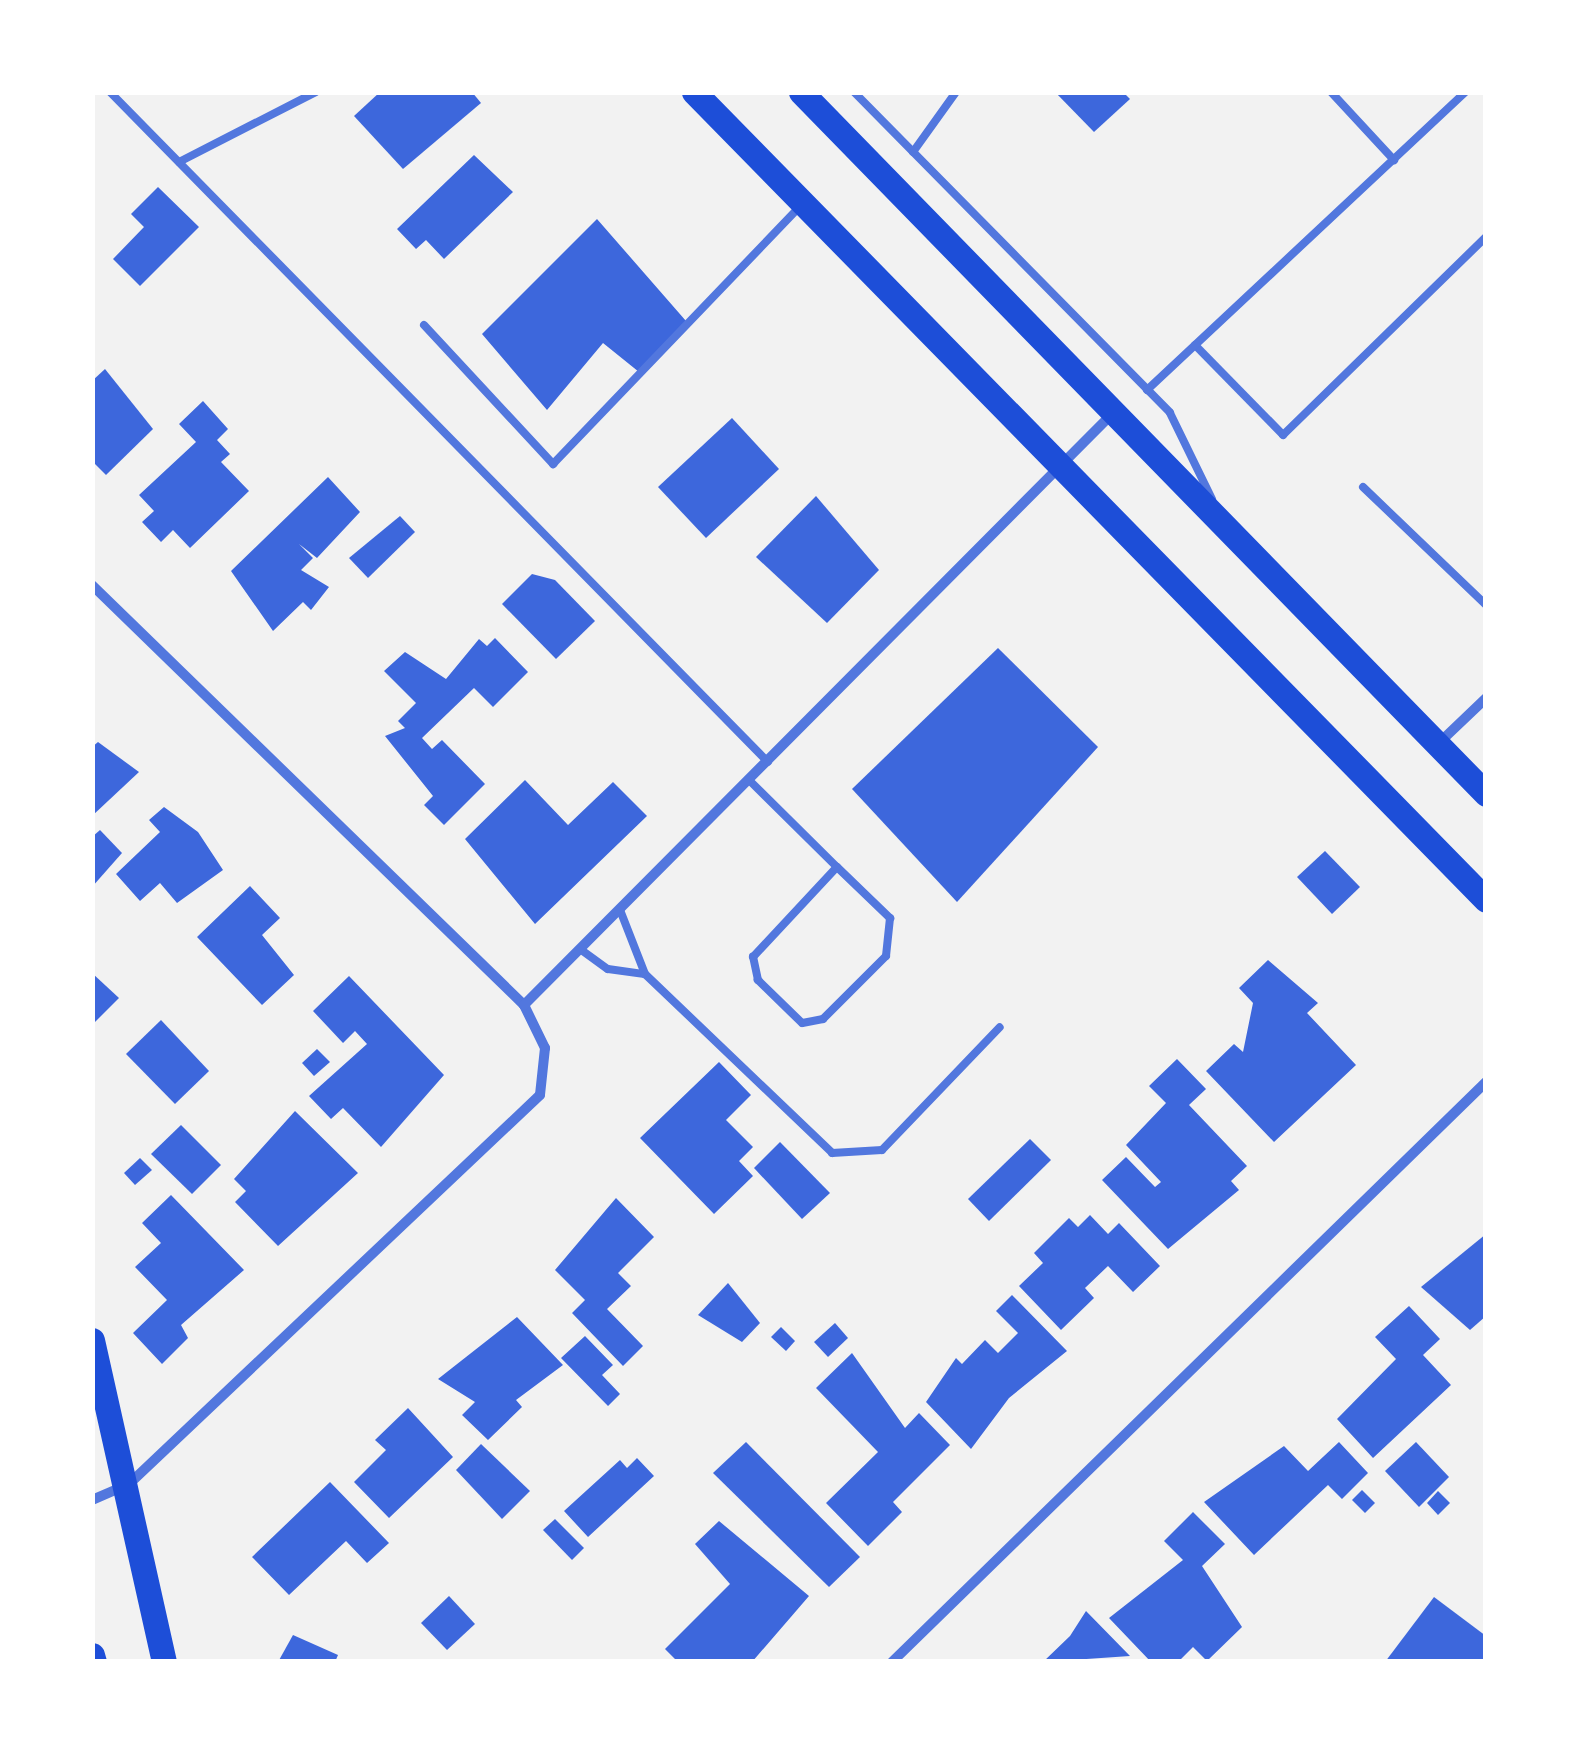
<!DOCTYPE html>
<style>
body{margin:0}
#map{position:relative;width:1578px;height:1754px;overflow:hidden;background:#f2f2f2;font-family:"Golos Text",sans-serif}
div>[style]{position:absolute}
.building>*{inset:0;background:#3d67dc}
.service>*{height:8px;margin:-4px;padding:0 4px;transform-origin:4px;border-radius:4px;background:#5277de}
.minor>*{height:10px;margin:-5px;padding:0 5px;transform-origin:5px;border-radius:5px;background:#5277de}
.primary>*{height:25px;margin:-12.5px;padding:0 12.5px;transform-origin:12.5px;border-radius:12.5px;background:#1d4ed8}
span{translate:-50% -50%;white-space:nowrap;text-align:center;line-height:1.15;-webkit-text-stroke:8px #fff;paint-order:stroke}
.frame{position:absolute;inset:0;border:95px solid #fff;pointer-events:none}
</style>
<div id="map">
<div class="building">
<div style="clip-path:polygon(380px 92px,472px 92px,481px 103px,403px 169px,354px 116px)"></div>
<div style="clip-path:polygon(1055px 92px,1123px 92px,1130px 99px,1094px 132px)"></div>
<div style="clip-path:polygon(474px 155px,513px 192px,444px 259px,426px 240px,416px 249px,397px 229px)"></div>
<div style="clip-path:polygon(158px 187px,199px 227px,140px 286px,113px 259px,144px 227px,131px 214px)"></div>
<div style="clip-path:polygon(597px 219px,686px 321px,639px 372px,603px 343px,547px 410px,482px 334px)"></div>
<div style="clip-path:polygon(105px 369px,153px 429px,106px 475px,92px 461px,92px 381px)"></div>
<div style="clip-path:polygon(203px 401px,228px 429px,217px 440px,230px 454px,221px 462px,249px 491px,190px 548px,173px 530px,161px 542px,142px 522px,154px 511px,139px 495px,196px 442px,179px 424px)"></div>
<div style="clip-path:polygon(732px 418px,779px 469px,706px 538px,658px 487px)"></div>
<div style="clip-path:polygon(328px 477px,360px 512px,317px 558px,299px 544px,313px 558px,301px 570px,329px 587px,311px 610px,303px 602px,273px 631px,231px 571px)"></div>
<div style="clip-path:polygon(816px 496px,879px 570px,827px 623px,756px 557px)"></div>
<div style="clip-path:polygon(400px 516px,415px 532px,368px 578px,349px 558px)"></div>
<div style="clip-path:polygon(532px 574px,555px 580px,595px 621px,556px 659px,502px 604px)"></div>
<div style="clip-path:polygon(495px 638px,528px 672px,493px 707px,474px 688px,422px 738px,432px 749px,442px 740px,485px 784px,444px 825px,424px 805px,433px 796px,385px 736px,405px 728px,398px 721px,416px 703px,384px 671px,405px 652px,446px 679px,479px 639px,487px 646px)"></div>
<div style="clip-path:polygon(998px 648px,1098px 747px,957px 902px,852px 789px)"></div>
<div style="clip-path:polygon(98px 742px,139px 772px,92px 816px,92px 747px)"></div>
<div style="clip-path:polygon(525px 780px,568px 825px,613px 782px,647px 816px,535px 924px,465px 839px)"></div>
<div style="clip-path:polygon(164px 807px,198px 832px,223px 870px,177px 903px,160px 883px,140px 901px,116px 874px,160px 832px,149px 820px)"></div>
<div style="clip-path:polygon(100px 830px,122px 853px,92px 887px,92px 837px)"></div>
<div style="clip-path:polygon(1325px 851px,1360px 887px,1332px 914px,1297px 877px)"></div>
<div style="clip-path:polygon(250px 886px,280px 918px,262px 935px,294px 975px,262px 1005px,197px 937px)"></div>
<div style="clip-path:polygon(1268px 960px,1318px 1003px,1307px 1013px,1356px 1065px,1274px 1142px,1206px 1071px,1234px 1044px,1243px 1052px,1253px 1003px,1239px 988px)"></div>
<div style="clip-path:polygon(92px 973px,119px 998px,92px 1025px)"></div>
<div style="clip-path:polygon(349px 976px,444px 1075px,381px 1147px,343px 1108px,331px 1119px,309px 1096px,367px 1044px,355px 1031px,343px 1043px,313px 1011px)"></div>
<div style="clip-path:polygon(161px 1020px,209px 1071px,175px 1104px,126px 1054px)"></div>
<div style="clip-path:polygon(317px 1049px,330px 1062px,314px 1076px,302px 1063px)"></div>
<div style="clip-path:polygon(1177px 1059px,1206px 1089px,1189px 1105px,1247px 1166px,1231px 1181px,1239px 1190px,1168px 1249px,1102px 1180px,1126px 1157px,1155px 1187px,1161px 1182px,1126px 1145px,1166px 1103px,1149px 1086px)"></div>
<div style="clip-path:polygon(719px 1062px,751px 1095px,726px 1120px,753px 1147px,739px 1161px,753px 1176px,714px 1214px,640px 1138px)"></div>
<div style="clip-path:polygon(295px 1111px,358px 1173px,278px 1246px,235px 1202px,246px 1191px,234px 1179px)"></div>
<div style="clip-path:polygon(181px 1125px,221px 1165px,192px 1194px,151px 1154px)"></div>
<div style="clip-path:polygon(1030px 1139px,1051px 1160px,989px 1221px,968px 1199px)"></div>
<div style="clip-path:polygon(780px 1142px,830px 1193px,802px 1219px,754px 1168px)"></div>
<div style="clip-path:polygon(140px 1158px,152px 1170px,135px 1185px,124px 1173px)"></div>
<div style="clip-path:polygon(171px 1195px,244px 1270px,181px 1325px,188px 1338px,162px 1364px,133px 1333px,167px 1300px,135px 1267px,161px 1243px,142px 1223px)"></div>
<div style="clip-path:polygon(616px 1198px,654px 1237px,618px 1273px,631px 1286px,607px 1309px,643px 1346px,623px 1366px,572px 1313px,585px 1300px,555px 1270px)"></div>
<div style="clip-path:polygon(1090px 1215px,1108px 1234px,1119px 1223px,1160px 1266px,1133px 1292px,1108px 1266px,1085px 1288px,1094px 1298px,1061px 1330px,1019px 1286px,1043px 1263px,1034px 1253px,1069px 1218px,1078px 1227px)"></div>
<div style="clip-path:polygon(1486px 1234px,1486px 1316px,1470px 1330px,1421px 1287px)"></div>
<div style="clip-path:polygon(728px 1283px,760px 1323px,742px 1342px,698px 1315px)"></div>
<div style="clip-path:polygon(1012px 1295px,1067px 1351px,1009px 1398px,971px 1449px,926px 1402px,956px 1358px,962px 1364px,985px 1340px,998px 1353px,1018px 1333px,996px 1311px)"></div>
<div style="clip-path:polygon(1409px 1306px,1440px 1339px,1423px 1355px,1451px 1385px,1373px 1458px,1337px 1419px,1396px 1359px,1375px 1337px)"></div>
<div style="clip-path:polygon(517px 1317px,563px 1365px,516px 1400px,522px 1407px,488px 1440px,462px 1415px,475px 1402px,438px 1379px)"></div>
<div style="clip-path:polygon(835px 1323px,848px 1338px,828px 1357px,814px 1342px)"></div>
<div style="clip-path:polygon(781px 1327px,795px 1341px,786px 1351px,771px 1337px)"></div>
<div style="clip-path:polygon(585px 1336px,613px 1365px,602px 1375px,620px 1394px,608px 1406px,561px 1358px)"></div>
<div style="clip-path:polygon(852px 1353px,905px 1428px,919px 1413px,950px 1445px,893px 1502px,902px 1512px,868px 1546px,826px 1503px,878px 1452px,816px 1388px)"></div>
<div style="clip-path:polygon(408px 1408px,453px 1457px,389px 1518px,354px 1482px,386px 1450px,375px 1440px)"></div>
<div style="clip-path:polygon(746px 1442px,860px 1557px,829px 1587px,713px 1473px)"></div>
<div style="clip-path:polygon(1339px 1442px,1368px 1473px,1342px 1499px,1328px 1485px,1254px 1555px,1204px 1502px,1284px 1446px,1308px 1471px)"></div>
<div style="clip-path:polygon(1416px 1442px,1449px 1477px,1419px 1507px,1385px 1471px)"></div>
<div style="clip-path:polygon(481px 1444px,530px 1491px,502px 1519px,456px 1470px)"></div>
<div style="clip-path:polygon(637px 1458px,654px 1476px,588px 1537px,564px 1511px,620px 1460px,627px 1468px)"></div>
<div style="clip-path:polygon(330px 1482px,389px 1543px,367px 1563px,346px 1541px,289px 1595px,252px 1557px)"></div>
<div style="clip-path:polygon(1362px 1490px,1375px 1503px,1365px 1513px,1352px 1500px)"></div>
<div style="clip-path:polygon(1438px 1491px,1450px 1503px,1438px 1515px,1427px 1503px)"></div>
<div style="clip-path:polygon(1193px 1512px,1225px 1544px,1202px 1566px,1242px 1627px,1207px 1661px,1193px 1647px,1178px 1662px,1151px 1662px,1109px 1618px,1183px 1560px,1164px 1541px)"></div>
<div style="clip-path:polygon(555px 1519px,584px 1548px,572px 1560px,543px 1530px)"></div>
<div style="clip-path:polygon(719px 1521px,809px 1596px,752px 1662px,678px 1662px,665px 1649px,730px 1584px,695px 1544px)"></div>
<div style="clip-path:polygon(449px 1596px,475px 1624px,447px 1650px,421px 1623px)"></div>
<div style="clip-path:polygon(1434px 1597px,1486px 1636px,1486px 1662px,1385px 1662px)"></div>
<div style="clip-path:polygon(1086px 1611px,1130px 1656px,1043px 1662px,1070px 1636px)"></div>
<div style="clip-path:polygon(293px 1635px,338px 1655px,335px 1662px,278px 1662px)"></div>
</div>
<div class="service">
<div style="left:110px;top:92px;width:939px;rotate:45.52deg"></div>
<div style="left:854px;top:92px;width:450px;rotate:45.4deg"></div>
<div style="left:1170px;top:413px;width:96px;rotate:64deg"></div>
<div style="left:1331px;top:92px;width:93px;rotate:47.2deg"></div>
<div style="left:913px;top:152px;width:74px;rotate:-54.4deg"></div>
<div style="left:179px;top:162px;width:154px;rotate:-27.1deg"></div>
<div style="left:424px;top:325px;width:190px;rotate:47.1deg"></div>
<div style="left:553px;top:464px;width:357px;rotate:-46.2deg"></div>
<div style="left:1195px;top:345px;width:126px;rotate:45.6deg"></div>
<div style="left:1283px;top:435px;width:284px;rotate:-44.3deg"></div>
<div style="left:1147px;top:390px;width:437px;rotate:-43.1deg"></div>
<div style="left:1363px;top:487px;width:170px;rotate:43.8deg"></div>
<div style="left:749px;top:780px;width:124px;rotate:44.7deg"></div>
<div style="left:837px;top:867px;width:74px;rotate:43.9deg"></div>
<div style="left:890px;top:918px;width:38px;rotate:96deg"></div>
<div style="left:886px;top:956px;width:89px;rotate:135deg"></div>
<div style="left:823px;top:1019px;width:21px;rotate:169deg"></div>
<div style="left:802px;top:1023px;width:62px;rotate:-135.7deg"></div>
<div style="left:758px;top:980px;width:24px;rotate:-102deg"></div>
<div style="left:753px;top:957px;width:123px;rotate:-47deg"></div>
<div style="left:580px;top:949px;width:34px;rotate:36deg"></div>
<div style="left:608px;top:969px;width:37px;rotate:8deg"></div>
<div style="left:645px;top:974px;width:69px;rotate:-111.3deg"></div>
<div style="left:645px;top:974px;width:259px;rotate:43.7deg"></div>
<div style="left:832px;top:1153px;width:50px;rotate:-3.4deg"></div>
<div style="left:882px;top:1150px;width:170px;rotate:-46.2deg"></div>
</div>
<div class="minor">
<div style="left:92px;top:585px;width:603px;rotate:44.19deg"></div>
<div style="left:524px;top:1005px;width:48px;rotate:64deg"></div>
<div style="left:545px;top:1048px;width:47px;rotate:96.1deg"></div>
<div style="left:540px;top:1095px;width:566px;rotate:136.58deg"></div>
<div style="left:129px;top:1484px;width:40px;rotate:156.6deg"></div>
<div style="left:1440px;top:742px;width:64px;rotate:-43.7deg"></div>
<div style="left:524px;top:1005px;width:834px;rotate:-45.15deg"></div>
<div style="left:892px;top:1662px;width:830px;rotate:-44.32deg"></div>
</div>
<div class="primary">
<div style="left:694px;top:92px;width:1131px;rotate:45.57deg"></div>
<div style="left:801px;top:92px;width:981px;rotate:45.7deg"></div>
<div style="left:92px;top:1340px;width:330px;rotate:77.4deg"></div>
<div style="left:92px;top:1655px;width:7px;rotate:74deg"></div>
</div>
<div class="frame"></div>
</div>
